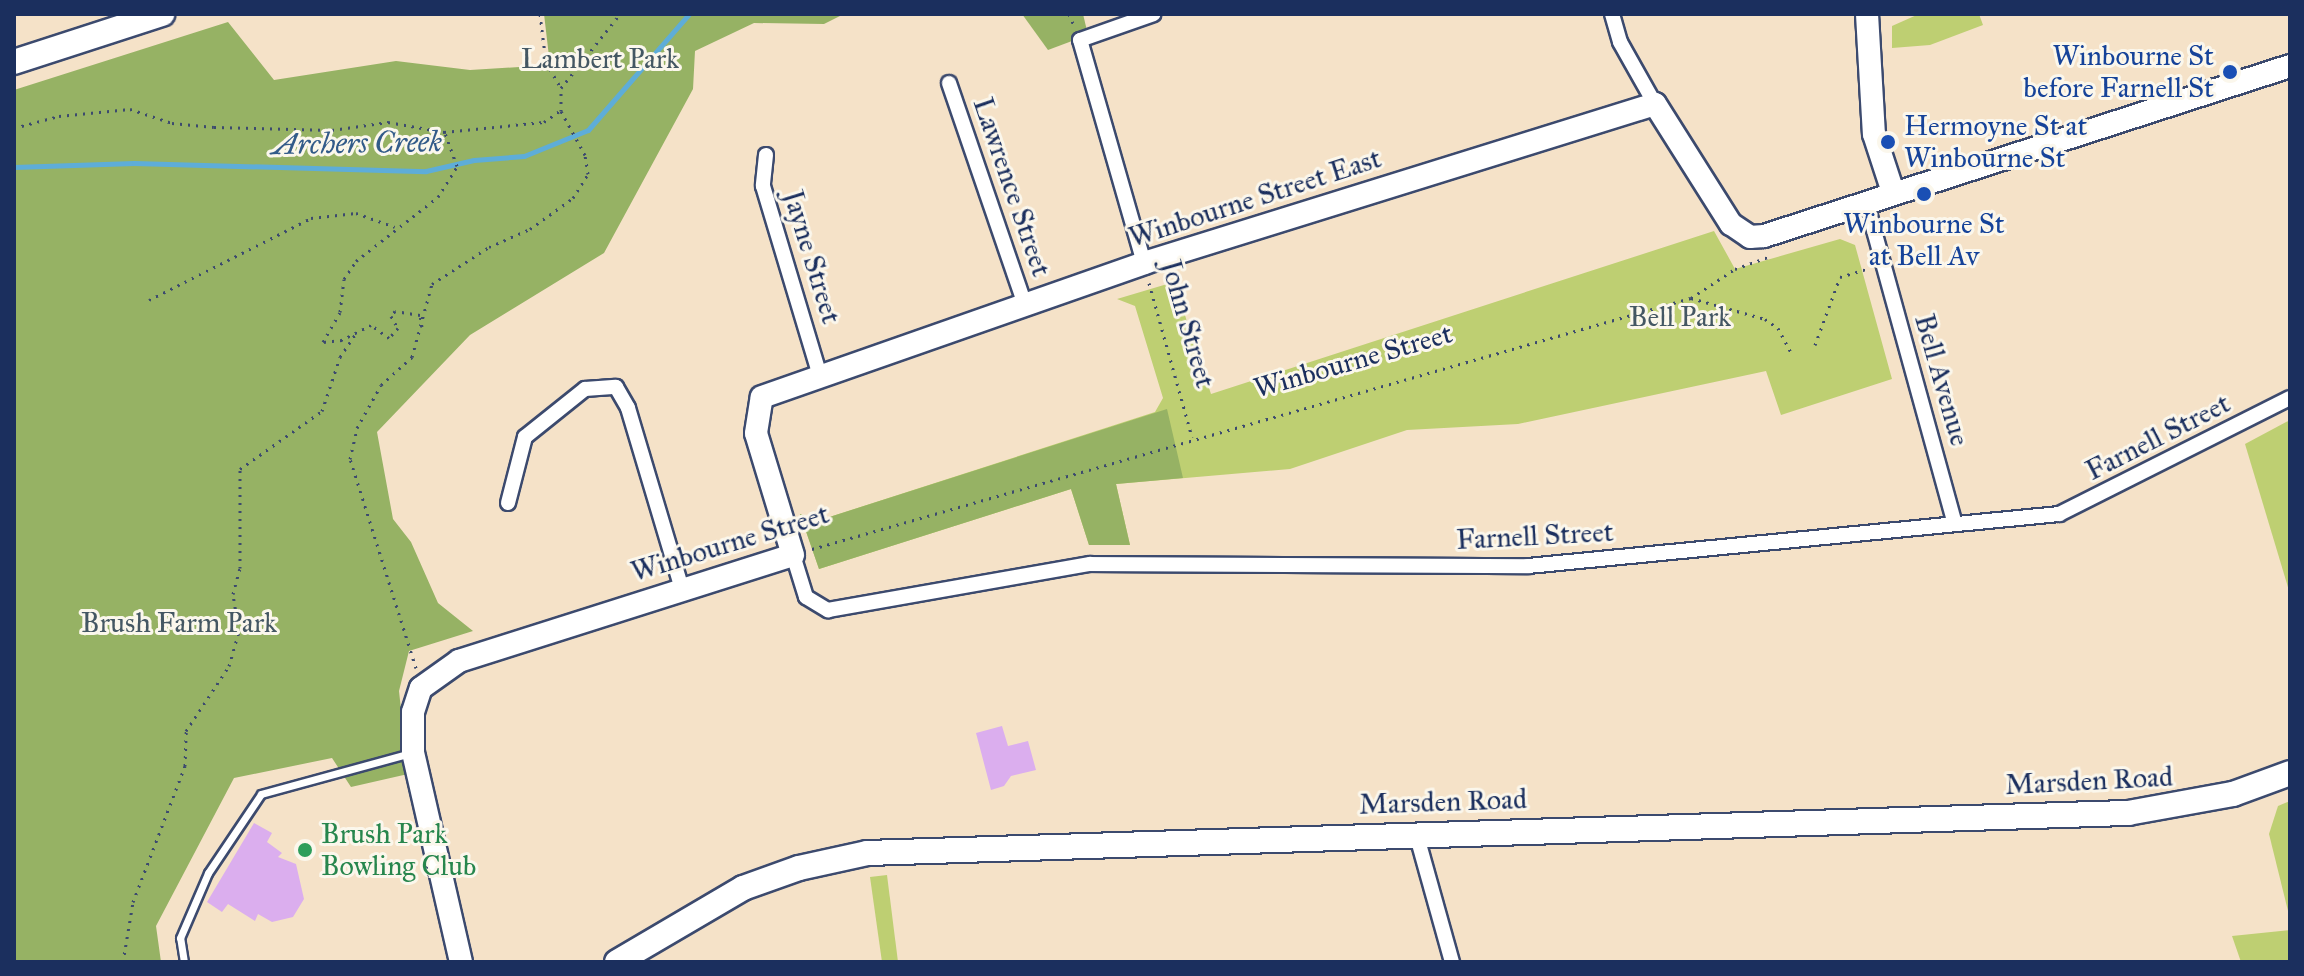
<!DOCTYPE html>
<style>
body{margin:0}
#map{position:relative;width:2304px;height:976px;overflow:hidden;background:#f5e2c8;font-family:"IM FELL Great Primer",serif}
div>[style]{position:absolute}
.green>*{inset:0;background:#becf72}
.forest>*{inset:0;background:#96b264}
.stream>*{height:5px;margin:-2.5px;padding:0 2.5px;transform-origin:2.5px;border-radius:2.5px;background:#5eadd8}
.building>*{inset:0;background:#dbaeee}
.path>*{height:3px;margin-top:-1.5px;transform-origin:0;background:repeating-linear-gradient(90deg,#3c4a6e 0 2px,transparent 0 8px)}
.roads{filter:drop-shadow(2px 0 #3c4a6e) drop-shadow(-2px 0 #3c4a6e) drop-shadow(0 2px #3c4a6e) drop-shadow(0 -2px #3c4a6e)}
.lane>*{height:7px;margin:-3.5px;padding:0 3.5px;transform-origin:3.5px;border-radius:3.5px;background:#fff}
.street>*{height:14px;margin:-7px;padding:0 7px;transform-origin:7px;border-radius:7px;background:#fff}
.secondary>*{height:22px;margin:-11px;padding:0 11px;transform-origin:11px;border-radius:11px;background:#fff}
.primary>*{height:24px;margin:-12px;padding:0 12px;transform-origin:12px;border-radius:12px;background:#fff}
.dots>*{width:22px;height:22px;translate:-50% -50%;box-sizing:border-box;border:4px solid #fbf7ec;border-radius:50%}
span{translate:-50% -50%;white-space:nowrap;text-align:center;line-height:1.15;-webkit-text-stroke:6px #fbf7ec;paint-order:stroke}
.transit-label{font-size:28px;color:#164399}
.right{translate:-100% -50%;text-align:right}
.left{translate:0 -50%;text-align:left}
.park-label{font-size:28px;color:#445763}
.street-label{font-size:28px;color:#1b2f5e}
.leisure-label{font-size:28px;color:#27864d}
.water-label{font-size:30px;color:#325b89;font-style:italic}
.frame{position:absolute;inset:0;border:16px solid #1b2f5e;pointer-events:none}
</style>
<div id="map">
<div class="green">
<div style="clip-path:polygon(1919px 14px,1979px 14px,1983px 25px,1930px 45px,1892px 48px,1892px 26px)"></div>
<div style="clip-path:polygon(1714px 231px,1735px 269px,1840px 239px,1855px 245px,1892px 379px,1781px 415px,1766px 371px,1518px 424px,1407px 430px,1290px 469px,1116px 484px,1130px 545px,1089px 545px,1071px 489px,819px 569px,800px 514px,817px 521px,1155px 412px,1163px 398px,1135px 306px,1117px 299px,1174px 282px,1211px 394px)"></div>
<div style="clip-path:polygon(2290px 420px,2290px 594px,2245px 444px)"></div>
<div style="clip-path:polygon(2290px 801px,2290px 919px,2269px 834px,2278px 806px)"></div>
<div style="clip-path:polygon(887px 875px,898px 962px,882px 962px,870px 877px)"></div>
<div style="clip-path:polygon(2290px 930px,2290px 962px,2241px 962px,2232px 936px)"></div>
</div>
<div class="forest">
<div style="clip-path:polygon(544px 14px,844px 14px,824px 24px,754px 23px,695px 51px,693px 89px,604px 253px,470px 335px,377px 432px,393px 519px,411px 542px,438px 603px,473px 631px,409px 651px,399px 691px,408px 774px,351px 787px,332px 758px,234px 778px,156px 926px,161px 962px,14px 962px,14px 90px,228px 22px,274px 80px,396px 61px,470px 70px,550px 65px)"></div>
<div style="clip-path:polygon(1022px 14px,1083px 14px,1088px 35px,1048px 50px)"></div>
<div style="clip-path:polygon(1167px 409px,1183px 478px,1116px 484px,1130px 545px,1089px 545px,1071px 489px,819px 569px,800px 514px,817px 521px)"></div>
</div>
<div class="stream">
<div style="left:14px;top:167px;width:120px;rotate:-1.9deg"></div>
<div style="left:134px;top:163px;width:292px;rotate:1.6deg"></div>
<div style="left:426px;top:171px;width:49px;rotate:-12.9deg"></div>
<div style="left:474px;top:160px;width:50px;rotate:-4.6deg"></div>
<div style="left:524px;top:156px;width:69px;rotate:-22.1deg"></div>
<div style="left:588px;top:130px;width:154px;rotate:-49deg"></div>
</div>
<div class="building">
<div style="clip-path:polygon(1002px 726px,1008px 746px,1028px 741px,1036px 770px,1011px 776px,1004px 786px,991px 790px,976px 733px)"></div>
<div style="clip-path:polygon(254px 823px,272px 833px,267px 842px,282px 853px,278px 857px,296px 864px,304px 899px,293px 917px,272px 922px,258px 914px,255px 921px,228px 904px,222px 912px,207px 902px)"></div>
</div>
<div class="path">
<div style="left:540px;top:14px;width:48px;rotate:82.9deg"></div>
<div style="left:546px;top:62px;width:30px;rotate:60deg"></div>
<div style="left:1069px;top:14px;width:13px;rotate:67deg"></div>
<div style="left:14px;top:128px;width:47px;rotate:-14.9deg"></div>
<div style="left:59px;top:116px;width:71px;rotate:-5.6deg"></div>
<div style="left:130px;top:109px;width:44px;rotate:18.4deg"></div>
<div style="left:172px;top:123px;width:42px;rotate:5.4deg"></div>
<div style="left:214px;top:127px;width:118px;rotate:1.5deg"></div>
<div style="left:332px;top:130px;width:57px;rotate:-8.1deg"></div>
<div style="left:388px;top:122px;width:57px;rotate:10.1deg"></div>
<div style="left:444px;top:132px;width:100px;rotate:-5.7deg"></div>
<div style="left:544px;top:122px;width:19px;rotate:-35deg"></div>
<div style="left:1149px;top:283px;width:160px;rotate:74.4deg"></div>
<div style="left:1691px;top:298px;width:77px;rotate:15.8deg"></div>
<div style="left:1765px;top:319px;width:16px;rotate:35deg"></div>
<div style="left:1778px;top:328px;width:27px;rotate:62deg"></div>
<div style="left:149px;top:300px;width:182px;rotate:-26.8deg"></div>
<div style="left:311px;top:218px;width:45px;rotate:-6.3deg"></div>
<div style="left:356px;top:213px;width:41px;rotate:19.7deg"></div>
<div style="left:422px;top:327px;width:12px;rotate:-99deg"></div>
<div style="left:420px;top:315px;width:25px;rotate:-171deg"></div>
<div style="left:395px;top:311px;width:6px;rotate:129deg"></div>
<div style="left:391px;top:316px;width:14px;rotate:60deg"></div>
<div style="left:398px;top:328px;width:13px;rotate:132deg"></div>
<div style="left:389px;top:338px;width:22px;rotate:-144deg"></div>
<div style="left:371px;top:325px;width:33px;rotate:153deg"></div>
<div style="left:342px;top:340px;width:19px;rotate:174deg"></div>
<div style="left:323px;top:342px;width:34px;rotate:-60deg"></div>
<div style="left:340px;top:312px;width:33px;rotate:-83deg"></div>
<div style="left:344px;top:279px;width:22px;rotate:-56deg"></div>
<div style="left:356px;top:261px;width:104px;rotate:-38deg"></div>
<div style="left:438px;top:197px;width:36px;rotate:-58deg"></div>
<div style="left:457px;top:166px;width:35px;rotate:-110deg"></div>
<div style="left:1815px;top:345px;width:72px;rotate:-69.8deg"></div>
<div style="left:1840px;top:277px;width:28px;rotate:-17deg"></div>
<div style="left:812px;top:549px;width:914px;rotate:-15.94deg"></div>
<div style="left:1691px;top:298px;width:53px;rotate:-33.4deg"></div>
<div style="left:1735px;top:269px;width:37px;rotate:-20deg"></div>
<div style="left:416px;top:668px;width:219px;rotate:-107.5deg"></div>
<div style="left:350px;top:459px;width:32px;rotate:-77deg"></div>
<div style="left:357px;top:428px;width:49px;rotate:-60.8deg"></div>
<div style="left:381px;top:385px;width:42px;rotate:-42.1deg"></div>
<div style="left:412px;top:357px;width:76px;rotate:-74.7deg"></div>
<div style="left:432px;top:284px;width:68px;rotate:-33deg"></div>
<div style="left:489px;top:247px;width:45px;rotate:-23.7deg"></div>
<div style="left:530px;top:229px;width:53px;rotate:-35.8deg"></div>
<div style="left:573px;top:198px;width:28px;rotate:-58deg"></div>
<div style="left:588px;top:174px;width:19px;rotate:-99deg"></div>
<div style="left:585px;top:155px;width:50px;rotate:-118.6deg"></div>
<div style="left:561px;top:111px;width:23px;rotate:-90deg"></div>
<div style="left:561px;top:88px;width:95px;rotate:-51.4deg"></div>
<div style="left:123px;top:962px;width:61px;rotate:-80.5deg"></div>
<div style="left:133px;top:902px;width:146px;rotate:-69.1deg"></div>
<div style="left:185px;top:766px;width:35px;rotate:-88deg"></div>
<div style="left:186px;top:731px;width:78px;rotate:-56.5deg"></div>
<div style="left:229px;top:666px;width:35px;rotate:-74deg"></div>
<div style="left:239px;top:632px;width:38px;rotate:-99deg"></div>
<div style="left:233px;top:594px;width:27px;rotate:-75deg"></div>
<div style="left:240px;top:568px;width:99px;rotate:-90deg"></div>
<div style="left:240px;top:469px;width:100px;rotate:-35.3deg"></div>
<div style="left:322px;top:411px;width:57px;rotate:-71.6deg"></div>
<div style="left:340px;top:357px;width:30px;rotate:-56deg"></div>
</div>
<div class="roads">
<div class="lane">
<div style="left:184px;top:962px;width:24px;rotate:-99deg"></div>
<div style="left:180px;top:938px;width:71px;rotate:-66.7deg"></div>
<div style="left:208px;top:873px;width:95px;rotate:-56.1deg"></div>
<div style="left:261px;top:794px;width:156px;rotate:-15.3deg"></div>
</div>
<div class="street">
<div style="left:1612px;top:14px;width:29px;rotate:74deg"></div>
<div style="left:1620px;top:42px;width:71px;rotate:60.6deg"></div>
<div style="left:949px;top:83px;width:238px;rotate:71.1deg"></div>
<div style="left:766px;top:155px;width:31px;rotate:96deg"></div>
<div style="left:763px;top:186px;width:195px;rotate:73.3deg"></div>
<div style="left:1867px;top:205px;width:328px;rotate:74.6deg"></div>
<div style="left:1144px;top:263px;width:232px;rotate:-106deg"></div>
<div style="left:1080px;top:40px;width:78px;rotate:-19.4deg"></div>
<div style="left:508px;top:503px;width:68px;rotate:-75.6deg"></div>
<div style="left:525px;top:437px;width:77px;rotate:-38.7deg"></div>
<div style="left:585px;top:389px;width:31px;rotate:-4deg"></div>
<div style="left:616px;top:387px;width:24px;rotate:60deg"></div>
<div style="left:628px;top:408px;width:189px;rotate:73.4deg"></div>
<div style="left:793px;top:555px;width:44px;rotate:72.8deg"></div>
<div style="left:806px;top:597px;width:26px;rotate:31deg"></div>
<div style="left:828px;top:610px;width:266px;rotate:-10deg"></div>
<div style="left:1090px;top:564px;width:438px;rotate:0.3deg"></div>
<div style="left:1528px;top:566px;width:534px;rotate:-5.59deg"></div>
<div style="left:2059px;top:514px;width:258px;rotate:-26.7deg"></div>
<div style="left:1416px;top:833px;width:134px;rotate:74.4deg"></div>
</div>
<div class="secondary">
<div style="left:1867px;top:14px;width:120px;rotate:86.7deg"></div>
<div style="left:1874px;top:134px;width:61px;rotate:71.9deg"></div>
<div style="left:461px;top:962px;width:214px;rotate:-102.9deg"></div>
<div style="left:413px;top:753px;width:41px;rotate:-90deg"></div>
<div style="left:413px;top:712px;width:25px;rotate:-72deg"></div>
<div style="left:421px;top:688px;width:47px;rotate:-35.4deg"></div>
<div style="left:459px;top:661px;width:350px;rotate:-17.6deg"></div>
<div style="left:793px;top:555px;width:127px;rotate:-106.9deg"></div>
<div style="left:756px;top:433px;width:36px;rotate:-81deg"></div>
<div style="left:762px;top:397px;width:405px;rotate:-19.3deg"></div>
<div style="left:1144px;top:263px;width:535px;rotate:-17.28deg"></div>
<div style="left:1655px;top:104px;width:142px;rotate:57.7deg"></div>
<div style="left:1731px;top:224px;width:23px;rotate:34deg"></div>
<div style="left:1750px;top:237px;width:14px;rotate:-4deg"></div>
<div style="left:1764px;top:236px;width:553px;rotate:-17.91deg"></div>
</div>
<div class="primary">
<div style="left:14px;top:62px;width:156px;rotate:-18deg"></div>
<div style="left:617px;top:962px;width:146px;rotate:-30.4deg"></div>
<div style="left:743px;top:888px;width:59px;rotate:-19.7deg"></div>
<div style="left:799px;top:868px;width:70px;rotate:-12.4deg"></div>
<div style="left:867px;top:853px;width:1262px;rotate:-1.82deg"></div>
<div style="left:2128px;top:813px;width:107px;rotate:-10.3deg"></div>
<div style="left:2233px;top:794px;width:61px;rotate:-20.2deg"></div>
</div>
</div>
<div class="dots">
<div style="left:2230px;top:72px;background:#1a4fb4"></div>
<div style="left:1888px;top:142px;background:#1a4fb4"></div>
<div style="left:1924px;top:194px;background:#1a4fb4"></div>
<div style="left:305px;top:850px;background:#2e9e5b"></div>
</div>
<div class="transit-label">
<span class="right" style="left:2214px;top:72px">Winbourne St<br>before Farnell St</span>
<span class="left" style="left:1904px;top:142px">Hermoyne St at<br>Winbourne St</span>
<span style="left:1924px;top:240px">Winbourne St<br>at Bell Av</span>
</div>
<div class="park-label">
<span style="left:600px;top:59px">Lambert Park</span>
<span style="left:1680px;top:317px">Bell Park</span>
<span style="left:179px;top:623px">Brush Farm Park</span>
</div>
<div class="street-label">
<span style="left:1012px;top:187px;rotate:71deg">Lawrence Street</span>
<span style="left:1255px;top:198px;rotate:-18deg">Winbourne Street East</span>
<span style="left:812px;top:257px;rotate:73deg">Jayne Street</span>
<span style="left:1188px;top:324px;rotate:74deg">John Street</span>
<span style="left:1353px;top:361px;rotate:-16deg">Winbourne Street</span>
<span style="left:1942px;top:380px;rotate:74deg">Bell Avenue</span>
<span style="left:2158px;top:437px;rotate:-27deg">Farnell Street</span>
<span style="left:1535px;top:536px;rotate:-3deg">Farnell Street</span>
<span style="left:730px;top:543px;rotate:-17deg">Winbourne Street</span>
<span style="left:2089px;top:781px;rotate:-3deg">Marsden Road</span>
<span style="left:1443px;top:802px;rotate:-2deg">Marsden Road</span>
</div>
<div class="leisure-label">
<span class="left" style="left:321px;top:850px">Brush Park<br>Bowling Club</span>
</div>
<div class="water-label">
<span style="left:357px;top:143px;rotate:-1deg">Archers Creek</span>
</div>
<div class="frame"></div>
</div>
